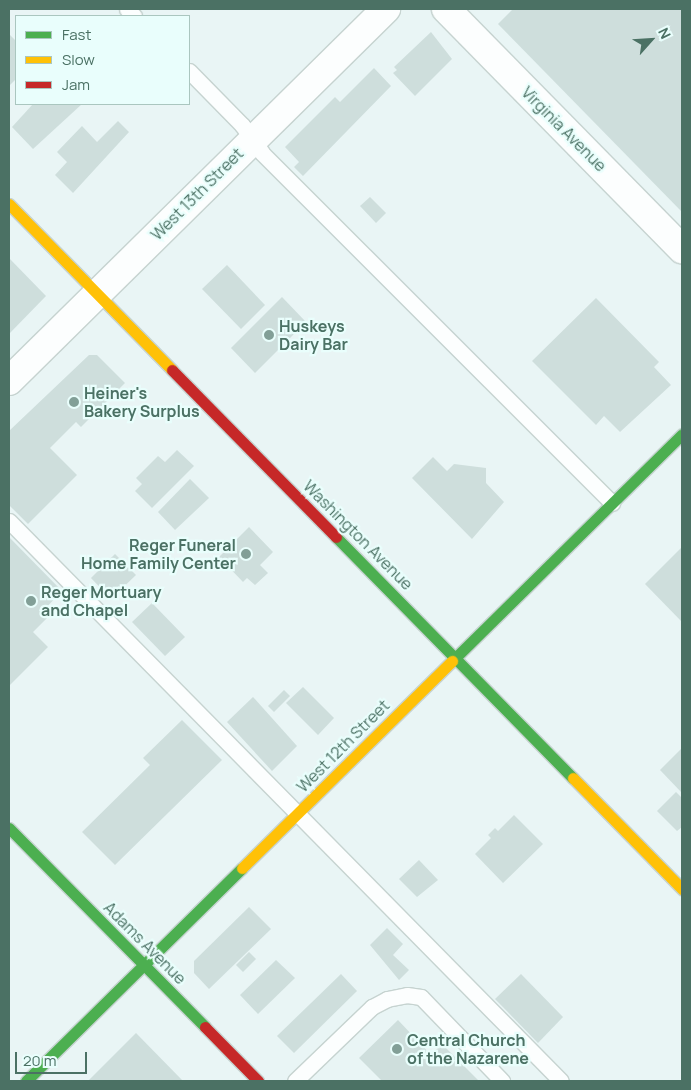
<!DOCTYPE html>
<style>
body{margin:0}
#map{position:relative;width:691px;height:1090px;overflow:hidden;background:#e9f5f5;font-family:Manrope,sans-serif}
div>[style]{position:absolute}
.building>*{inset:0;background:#cededc}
.roads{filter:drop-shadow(1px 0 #c6d3d0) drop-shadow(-1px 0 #c6d3d0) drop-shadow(0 1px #c6d3d0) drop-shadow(0 -1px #c6d3d0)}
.lane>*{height:15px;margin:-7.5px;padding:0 7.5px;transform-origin:7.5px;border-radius:7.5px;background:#fcfefe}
.street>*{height:28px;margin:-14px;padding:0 14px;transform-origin:14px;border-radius:14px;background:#fcfefe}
.fast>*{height:11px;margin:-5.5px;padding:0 5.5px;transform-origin:5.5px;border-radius:5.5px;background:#4caf50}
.slow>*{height:11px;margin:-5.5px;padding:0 5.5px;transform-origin:5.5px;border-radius:5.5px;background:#ffc107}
.jam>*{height:11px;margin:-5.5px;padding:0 5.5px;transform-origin:5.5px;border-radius:5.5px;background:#c62828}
.dots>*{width:14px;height:14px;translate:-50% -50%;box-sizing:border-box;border:2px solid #e9fefc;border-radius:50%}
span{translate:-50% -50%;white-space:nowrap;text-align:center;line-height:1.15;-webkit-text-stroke:4.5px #e9fefc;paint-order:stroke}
.street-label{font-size:16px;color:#4b7164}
.poi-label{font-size:16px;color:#4b7164;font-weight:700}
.left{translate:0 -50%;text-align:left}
.right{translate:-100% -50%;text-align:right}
.frame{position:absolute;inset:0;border:10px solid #4b7164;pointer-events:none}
.legend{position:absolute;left:15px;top:15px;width:175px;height:90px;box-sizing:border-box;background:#e9fefc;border:1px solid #aac6bf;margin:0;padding:6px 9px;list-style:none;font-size:15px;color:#4b7164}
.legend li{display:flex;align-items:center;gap:10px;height:25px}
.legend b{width:25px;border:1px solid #aac6bf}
.north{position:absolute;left:626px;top:15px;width:50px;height:50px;-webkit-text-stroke:4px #e9fefc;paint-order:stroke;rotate:64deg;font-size:14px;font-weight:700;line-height:20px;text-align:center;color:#4b7164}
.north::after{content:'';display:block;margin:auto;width:18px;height:22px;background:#4b7164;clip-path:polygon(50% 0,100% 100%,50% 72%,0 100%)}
.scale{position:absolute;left:15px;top:1052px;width:72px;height:22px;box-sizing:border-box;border:2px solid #4b7164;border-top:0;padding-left:6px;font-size:15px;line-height:18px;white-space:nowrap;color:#4b7164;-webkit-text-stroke:4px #e9fefc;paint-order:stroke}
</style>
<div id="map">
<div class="building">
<div style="clip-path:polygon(513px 9px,682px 9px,682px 212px,498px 24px)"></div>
<div style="clip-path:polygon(431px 32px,452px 59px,415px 96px,393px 73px,397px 70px,394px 67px)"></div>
<div style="clip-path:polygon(10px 35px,16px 41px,16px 79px,9px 86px)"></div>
<div style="clip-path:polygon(374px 68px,391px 86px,303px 176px,294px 167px,299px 162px,285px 147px,335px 97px,340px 102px)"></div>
<div style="clip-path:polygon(33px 104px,82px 104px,33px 149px,12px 127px)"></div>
<div style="clip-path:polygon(118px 121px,129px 132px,73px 193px,55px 175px,67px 162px,57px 152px,82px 126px,97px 142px)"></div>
<div style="clip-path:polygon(370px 197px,386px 213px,376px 223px,360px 206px)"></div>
<div style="clip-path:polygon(9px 258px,46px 296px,9px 334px)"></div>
<div style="clip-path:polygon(227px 265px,265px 305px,241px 329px,202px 289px)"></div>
<div style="clip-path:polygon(282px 297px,306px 322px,255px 373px,231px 348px)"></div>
<div style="clip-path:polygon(596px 298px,659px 362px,654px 367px,671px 385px,620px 432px,604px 416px,596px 425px,532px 361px)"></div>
<div style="clip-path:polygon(89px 355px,97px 355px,125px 383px,81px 427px,76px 422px,50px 448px,77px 475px,28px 524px,9px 505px,9px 431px)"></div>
<div style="clip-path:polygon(177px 450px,194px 466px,152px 508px,135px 491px,142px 484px,136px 478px,158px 456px,165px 462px)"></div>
<div style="clip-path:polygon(433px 457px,447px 471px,454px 464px,486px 468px,486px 483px,504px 502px,472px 539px,412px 478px)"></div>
<div style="clip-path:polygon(190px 479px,209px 498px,175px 530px,158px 512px)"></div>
<div style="clip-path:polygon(249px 527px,273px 552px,260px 565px,268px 573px,255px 585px,247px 578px,243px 582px,219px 557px)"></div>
<div style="clip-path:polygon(9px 537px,62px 591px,42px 612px,48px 617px,33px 632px,48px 647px,9px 686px)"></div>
<div style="clip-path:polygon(682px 547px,682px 622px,645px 584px)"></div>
<div style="clip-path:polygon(115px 554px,136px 575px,111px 599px,91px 578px)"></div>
<div style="clip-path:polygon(152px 603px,185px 637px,165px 656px,132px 622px)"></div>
<div style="clip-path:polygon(303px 687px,334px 718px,318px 735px,286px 703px)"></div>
<div style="clip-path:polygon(284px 690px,290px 696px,274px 712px,268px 706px)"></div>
<div style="clip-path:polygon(253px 697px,297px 746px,272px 771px,227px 722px)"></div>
<div style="clip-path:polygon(182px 720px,222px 760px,115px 865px,82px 832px,150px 765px,143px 758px)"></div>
<div style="clip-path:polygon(682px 748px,682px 793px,660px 770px)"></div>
<div style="clip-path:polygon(676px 792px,682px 798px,682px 827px,677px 831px,657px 811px)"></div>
<div style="clip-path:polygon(514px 815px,543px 844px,503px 883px,475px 854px,491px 838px,488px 835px,495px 828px,498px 831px)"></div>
<div style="clip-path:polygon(419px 860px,438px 880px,417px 897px,399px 879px)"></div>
<div style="clip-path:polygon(249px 907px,271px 929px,209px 989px,194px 973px,194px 961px)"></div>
<div style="clip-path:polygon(387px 928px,403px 944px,393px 955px,409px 970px,399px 980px,370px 945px)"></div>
<div style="clip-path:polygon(249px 952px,256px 959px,243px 972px,236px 965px)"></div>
<div style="clip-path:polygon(276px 960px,295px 978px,258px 1014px,240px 995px)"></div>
<div style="clip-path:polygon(341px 974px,357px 991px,294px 1053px,277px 1036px)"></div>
<div style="clip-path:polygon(521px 974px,563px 1017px,538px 1043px,495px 999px)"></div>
<div style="clip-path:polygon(398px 1020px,431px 1055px,442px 1044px,479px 1081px,382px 1081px,359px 1058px)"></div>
<div style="clip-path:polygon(136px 1033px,183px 1081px,88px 1081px)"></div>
</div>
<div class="roads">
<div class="lane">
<div style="left:127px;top:9px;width:10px;rotate:45deg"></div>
<div style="left:189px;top:71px;width:76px;rotate:45.5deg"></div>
<div style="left:242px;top:125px;width:34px;rotate:54deg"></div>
<div style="left:262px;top:153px;width:495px;rotate:45deg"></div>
<div style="left:9px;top:521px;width:786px;rotate:45.41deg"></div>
<div style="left:295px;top:1081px;width:107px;rotate:-43.9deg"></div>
<div style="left:372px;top:1007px;width:17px;rotate:-28deg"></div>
<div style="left:387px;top:999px;width:20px;rotate:-11deg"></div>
<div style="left:407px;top:995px;width:14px;rotate:8deg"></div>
<div style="left:421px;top:997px;width:117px;rotate:46deg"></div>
</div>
<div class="street">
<div style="left:446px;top:9px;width:337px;rotate:45.5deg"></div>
<div style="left:9px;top:381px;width:530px;rotate:-44.62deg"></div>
</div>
<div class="fast">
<div style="left:336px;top:537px;width:338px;rotate:45.5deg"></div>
<div style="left:452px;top:661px;width:323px;rotate:-44.6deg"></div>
<div style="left:9px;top:828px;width:279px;rotate:45.4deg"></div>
<div style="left:26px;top:1081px;width:303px;rotate:-44.6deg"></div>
</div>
<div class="slow">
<div style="left:9px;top:204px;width:233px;rotate:45.5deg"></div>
<div style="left:573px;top:778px;width:156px;rotate:45.5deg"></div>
<div style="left:242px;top:868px;width:295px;rotate:-44.6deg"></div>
</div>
<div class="jam">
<div style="left:172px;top:370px;width:234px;rotate:45.5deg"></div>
<div style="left:205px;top:1027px;width:76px;rotate:45.5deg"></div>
</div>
</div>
<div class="dots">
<div style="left:269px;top:335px;background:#829f97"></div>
<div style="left:74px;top:402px;background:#829f97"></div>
<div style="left:246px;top:554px;background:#829f97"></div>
<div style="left:31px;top:601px;background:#829f97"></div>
<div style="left:397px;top:1049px;background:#829f97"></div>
</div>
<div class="street-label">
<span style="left:564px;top:129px;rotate:45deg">Virginia Avenue</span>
<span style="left:197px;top:194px;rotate:-45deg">West 13th Street</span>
<span style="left:358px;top:535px;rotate:45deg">Washington Avenue</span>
<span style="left:343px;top:746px;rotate:-45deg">West 12th Street</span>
<span style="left:145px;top:943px;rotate:45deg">Adams Avenue</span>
</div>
<div class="poi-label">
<span class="left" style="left:279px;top:335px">Huskeys<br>Dairy Bar</span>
<span class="left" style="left:84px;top:402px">Heiner's<br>Bakery Surplus</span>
<span class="right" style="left:236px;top:554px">Reger Funeral<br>Home Family Center</span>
<span class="left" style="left:41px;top:601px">Reger Mortuary<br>and Chapel</span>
<span class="left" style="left:407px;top:1049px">Central Church<br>of the Nazarene</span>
</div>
<div class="frame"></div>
<ul class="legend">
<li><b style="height:6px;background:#4caf50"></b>Fast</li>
<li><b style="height:6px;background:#ffc107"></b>Slow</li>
<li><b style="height:6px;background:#c62828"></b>Jam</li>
</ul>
<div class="north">N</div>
<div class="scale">20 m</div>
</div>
